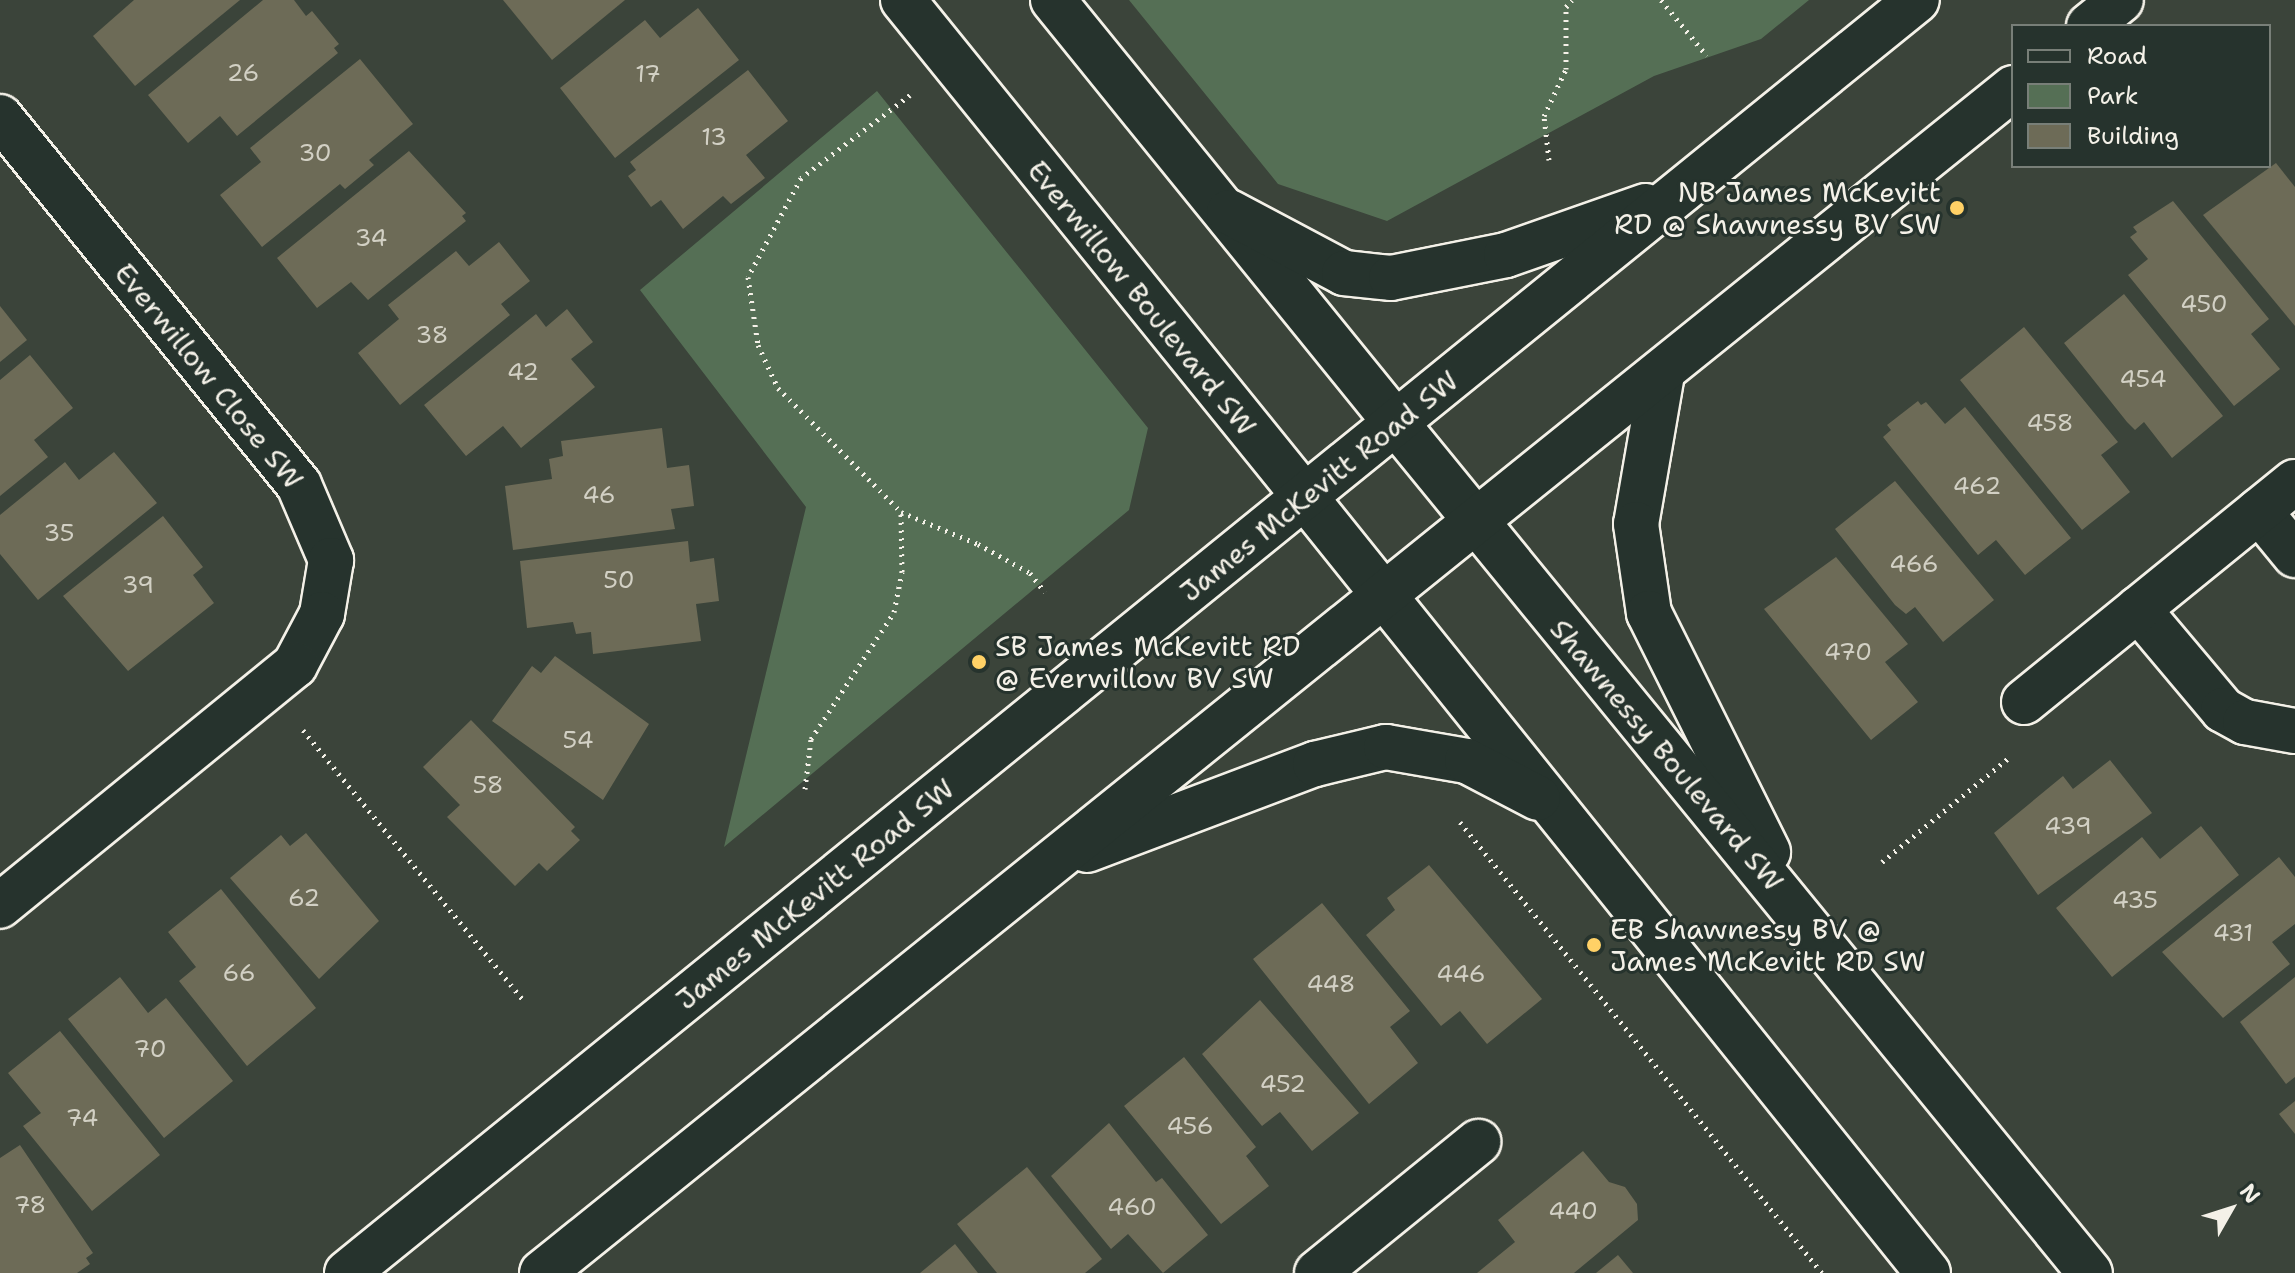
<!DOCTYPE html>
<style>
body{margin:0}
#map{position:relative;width:2295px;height:1273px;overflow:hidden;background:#3b443a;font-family:"Shantell Sans",sans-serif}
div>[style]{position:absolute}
.green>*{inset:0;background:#556f55}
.building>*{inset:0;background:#6d6b57}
.path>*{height:5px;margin-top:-2.5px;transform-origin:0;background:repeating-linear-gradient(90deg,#f4f1e8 0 2px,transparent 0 8px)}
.roads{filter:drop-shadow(2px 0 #f4f1e8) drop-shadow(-2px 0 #f4f1e8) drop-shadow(0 2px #f4f1e8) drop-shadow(0 -2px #f4f1e8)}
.minor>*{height:44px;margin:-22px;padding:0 22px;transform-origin:22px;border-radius:22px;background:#26332d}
.secondary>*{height:44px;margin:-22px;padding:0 22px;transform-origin:22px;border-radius:22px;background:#26332d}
.dots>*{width:22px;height:22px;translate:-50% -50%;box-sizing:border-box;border:4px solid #26332d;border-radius:50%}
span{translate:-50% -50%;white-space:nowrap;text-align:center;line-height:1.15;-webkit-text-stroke:6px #26332d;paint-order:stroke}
.number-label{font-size:24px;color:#d2d0c4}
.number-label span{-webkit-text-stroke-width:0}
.poi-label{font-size:28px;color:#f4f1e8}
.right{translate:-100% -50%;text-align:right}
.left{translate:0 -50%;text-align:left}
.street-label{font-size:28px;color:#f4f1e8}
.legend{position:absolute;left:2011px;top:24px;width:260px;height:144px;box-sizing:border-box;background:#26332d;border:2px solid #787f78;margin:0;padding:10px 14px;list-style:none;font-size:24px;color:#f4f1e8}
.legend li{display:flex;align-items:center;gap:16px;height:40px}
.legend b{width:40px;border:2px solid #787f78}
.north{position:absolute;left:2191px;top:1169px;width:80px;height:80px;-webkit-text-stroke:6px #26332d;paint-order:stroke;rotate:51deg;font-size:22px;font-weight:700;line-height:32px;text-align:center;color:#f4f1e8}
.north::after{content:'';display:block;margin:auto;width:28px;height:36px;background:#f4f1e8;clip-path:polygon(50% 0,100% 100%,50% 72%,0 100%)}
</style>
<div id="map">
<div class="green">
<div style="clip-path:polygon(1129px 0,1809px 0,1761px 39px,1654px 76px,1387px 221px,1278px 184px)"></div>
<div style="clip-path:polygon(877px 91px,1148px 428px,1129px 510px,724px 847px,806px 507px,640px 290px)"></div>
</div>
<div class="building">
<div style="clip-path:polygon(240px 0,135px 86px,93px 36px,134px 0)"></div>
<div style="clip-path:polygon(263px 0,294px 0,306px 16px,312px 11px,339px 44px,334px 48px,338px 53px,237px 136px,220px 116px,188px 143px,148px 95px)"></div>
<div style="clip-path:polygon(503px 0,625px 0,552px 60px)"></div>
<div style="clip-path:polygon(698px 8px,739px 60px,615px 158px,560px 88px,645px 20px,660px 38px)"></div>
<div style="clip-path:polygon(360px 59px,413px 124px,369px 160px,374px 165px,345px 189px,340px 184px,262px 247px,220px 195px,261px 162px,250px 148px)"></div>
<div style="clip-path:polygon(748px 70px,788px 121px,746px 155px,765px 178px,731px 204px,723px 196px,683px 229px,661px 200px,651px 207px,628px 176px,636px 170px,630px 162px)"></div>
<div style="clip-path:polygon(409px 151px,466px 213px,462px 216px,466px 221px,368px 300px,351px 282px,317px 308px,277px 258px)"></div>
<div style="clip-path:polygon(2276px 163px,2295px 187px,2295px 326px,2203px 215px)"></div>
<div style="clip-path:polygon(2173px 201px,2269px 319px,2251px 334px,2280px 369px,2234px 406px,2128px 275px,2148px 259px,2130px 237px,2137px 232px,2133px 227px)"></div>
<div style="clip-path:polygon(499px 242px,530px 281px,501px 304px,510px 315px,400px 405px,358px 353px,399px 319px,388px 305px,456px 251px,469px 266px)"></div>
<div style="clip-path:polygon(2124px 294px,2223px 416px,2172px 458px,2144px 422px,2135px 430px,2127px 422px,2064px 343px)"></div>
<div style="clip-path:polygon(0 306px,27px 340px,0 362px)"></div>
<div style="clip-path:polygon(567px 309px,593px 342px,571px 359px,595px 387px,521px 448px,503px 426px,466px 456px,424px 405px,536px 314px,546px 327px)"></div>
<div style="clip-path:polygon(2024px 327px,2118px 442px,2101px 455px,2130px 492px,2082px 530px,1960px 380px)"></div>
<div style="clip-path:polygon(30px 355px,73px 408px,34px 440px,48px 457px,0 496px,0 380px)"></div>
<div style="clip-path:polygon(1918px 401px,1921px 405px,1926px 402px,1945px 424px,1965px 407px,2071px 538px,2025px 575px,1996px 540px,1978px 555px,1883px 437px,1891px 430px,1887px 425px)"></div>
<div style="clip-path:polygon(662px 428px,667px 468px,689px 465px,694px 506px,671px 509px,675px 529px,513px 550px,505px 486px,552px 479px,549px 459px,563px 456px,561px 441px)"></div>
<div style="clip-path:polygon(114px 452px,157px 503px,38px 600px,0 554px,0 515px,65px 462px,79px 480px)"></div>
<div style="clip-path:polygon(1895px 481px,1994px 600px,1943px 642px,1915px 607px,1906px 614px,1895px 605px,1835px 529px)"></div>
<div style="clip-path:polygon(163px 516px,203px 567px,193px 575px,214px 603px,128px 671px,63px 596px)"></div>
<div style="clip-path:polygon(688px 541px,690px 562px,714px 558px,719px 601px,696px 604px,701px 641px,593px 654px,591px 632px,576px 634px,573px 622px,527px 628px,520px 561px)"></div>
<div style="clip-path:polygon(1836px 557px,1908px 644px,1885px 662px,1918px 702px,1871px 740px,1764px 609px)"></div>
<div style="clip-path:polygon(555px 656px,649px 724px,603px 800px,492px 721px,532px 666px,541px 673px)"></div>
<div style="clip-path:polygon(471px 720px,575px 827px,571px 831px,580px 840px,547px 871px,539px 863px,515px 886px,447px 817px,460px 805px,423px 767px)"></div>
<div style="clip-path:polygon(2110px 760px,2152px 813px,2038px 895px,1994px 833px,2063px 776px,2073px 789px)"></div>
<div style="clip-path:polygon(2201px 826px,2239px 875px,2112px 977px,2056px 908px,2142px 837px,2160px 859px)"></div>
<div style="clip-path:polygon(306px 833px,379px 921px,319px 979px,230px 878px,281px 835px,290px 846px)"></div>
<div style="clip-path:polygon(2279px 857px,2295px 877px,2295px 924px,2272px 942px,2290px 964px,2223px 1018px,2162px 952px)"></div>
<div style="clip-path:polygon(1429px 865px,1542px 999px,1487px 1044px,1460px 1011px,1441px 1026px,1366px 935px,1395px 910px,1387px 898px)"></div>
<div style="clip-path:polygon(221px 889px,316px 1008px,247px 1066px,179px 981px,196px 967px,168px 932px)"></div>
<div style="clip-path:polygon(1322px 903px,1410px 1011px,1390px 1027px,1418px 1063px,1369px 1104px,1253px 959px)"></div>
<div style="clip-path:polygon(120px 977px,148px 1013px,166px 998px,233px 1081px,164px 1138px,68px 1019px)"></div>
<div style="clip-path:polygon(2295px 977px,2295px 1077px,2286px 1084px,2240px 1022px)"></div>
<div style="clip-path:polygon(1260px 1000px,1359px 1113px,1312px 1151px,1280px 1112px,1262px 1126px,1202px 1054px)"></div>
<div style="clip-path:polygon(60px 1031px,160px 1155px,92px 1211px,23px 1126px,41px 1113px,8px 1073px)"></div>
<div style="clip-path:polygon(1184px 1057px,1256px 1147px,1246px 1156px,1269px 1186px,1221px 1224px,1124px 1106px)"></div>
<div style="clip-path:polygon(2295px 1101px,2295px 1134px,2279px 1114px)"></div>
<div style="clip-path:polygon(1109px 1123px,1156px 1182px,1162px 1178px,1208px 1235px,1163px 1273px,1128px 1234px,1111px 1249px,1051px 1176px)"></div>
<div style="clip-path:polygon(20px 1145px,93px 1253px,86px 1258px,90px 1264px,77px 1273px,0 1273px,0 1158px)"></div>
<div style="clip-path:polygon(1583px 1151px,1609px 1182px,1625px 1187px,1637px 1204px,1638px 1220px,1574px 1273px,1477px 1273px,1515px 1242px,1498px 1220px)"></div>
<div style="clip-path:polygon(1027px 1167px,1102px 1259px,1085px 1273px,997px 1273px,957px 1224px)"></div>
<div style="clip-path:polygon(955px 1244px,978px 1273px,920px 1273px)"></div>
<div style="clip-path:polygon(1618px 1255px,1633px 1273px,1596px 1273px)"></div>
</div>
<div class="path">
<div style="left:1661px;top:0;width:72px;rotate:50.6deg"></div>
<div style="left:910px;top:95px;width:137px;rotate:142.7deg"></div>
<div style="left:801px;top:178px;width:112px;rotate:118.2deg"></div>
<div style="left:748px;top:277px;width:69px;rotate:81.6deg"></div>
<div style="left:758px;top:345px;width:47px;rotate:65.1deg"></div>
<div style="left:778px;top:388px;width:175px;rotate:45.2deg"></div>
<div style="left:901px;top:512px;width:83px;rotate:22.6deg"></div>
<div style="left:978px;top:544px;width:60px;rotate:29.1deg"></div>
<div style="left:1030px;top:573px;width:24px;rotate:52deg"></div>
<div style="left:1549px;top:160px;width:44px;rotate:-96.5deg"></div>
<div style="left:1544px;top:116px;width:52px;rotate:-64.9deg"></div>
<div style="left:1566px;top:69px;width:62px;rotate:-90deg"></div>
<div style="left:1566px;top:7px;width:9px;rotate:-49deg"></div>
<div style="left:303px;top:730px;width:351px;rotate:50.8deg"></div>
<div style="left:805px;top:789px;width:50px;rotate:-83.2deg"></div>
<div style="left:811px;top:739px;width:152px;rotate:-56.8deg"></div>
<div style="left:894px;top:612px;width:41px;rotate:-78.7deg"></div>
<div style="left:902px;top:572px;width:60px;rotate:-91deg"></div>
<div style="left:1460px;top:822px;width:578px;rotate:51.25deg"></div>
<div style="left:1882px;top:862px;width:167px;rotate:-39.4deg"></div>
</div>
<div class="roads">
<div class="minor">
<div style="left:903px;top:0;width:639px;rotate:51.03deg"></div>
<div style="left:1053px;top:0;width:545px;rotate:50.96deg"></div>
<div style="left:0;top:117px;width:474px;rotate:50.9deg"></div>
<div style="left:299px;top:485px;width:82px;rotate:66.9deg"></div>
<div style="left:331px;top:560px;width:55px;rotate:99.5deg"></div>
<div style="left:322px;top:614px;width:58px;rotate:117.9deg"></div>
<div style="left:295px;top:665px;width:381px;rotate:140.8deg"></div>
<div style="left:2259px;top:511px;width:57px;rotate:50.7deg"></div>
<div style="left:2138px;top:609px;width:132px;rotate:49.9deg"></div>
<div style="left:2223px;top:710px;width:25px;rotate:29deg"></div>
<div style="left:2245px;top:722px;width:51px;rotate:10.2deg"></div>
<div style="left:2024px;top:702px;width:349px;rotate:-39.1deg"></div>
<div style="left:1317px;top:1273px;width:208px;rotate:-39.1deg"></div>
</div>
<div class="secondary">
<div style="left:2089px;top:26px;width:41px;rotate:-39.1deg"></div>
<div style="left:1229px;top:212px;width:130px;rotate:27.9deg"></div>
<div style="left:1344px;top:273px;width:47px;rotate:6.1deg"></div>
<div style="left:1391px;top:278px;width:117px;rotate:-11.3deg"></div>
<div style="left:1506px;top:255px;width:148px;rotate:-19.3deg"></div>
<div style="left:1662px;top:374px;width:152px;rotate:99.8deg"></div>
<div style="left:1636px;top:524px;width:90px;rotate:81.7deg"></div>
<div style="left:1649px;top:613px;width:267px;rotate:63.5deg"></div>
<div style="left:1396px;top:423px;width:1097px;rotate:50.77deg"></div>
<div style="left:1305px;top:497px;width:995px;rotate:51.24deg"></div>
<div style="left:1087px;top:850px;width:244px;rotate:-20.7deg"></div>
<div style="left:1315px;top:764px;width:73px;rotate:-13.5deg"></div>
<div style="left:1386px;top:747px;width:82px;rotate:9.8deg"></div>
<div style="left:1467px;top:761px;width:80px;rotate:27.5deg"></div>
<div style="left:347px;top:1273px;width:2021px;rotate:-39.04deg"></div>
<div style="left:542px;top:1273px;width:1889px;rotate:-38.85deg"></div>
</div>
</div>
<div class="dots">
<div style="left:1957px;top:208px;background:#ffd166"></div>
<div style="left:979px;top:662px;background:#ffd166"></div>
<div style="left:1594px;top:945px;background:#ffd166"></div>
</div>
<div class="number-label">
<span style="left:243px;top:74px">26</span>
<span style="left:648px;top:75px">17</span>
<span style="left:714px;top:138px">13</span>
<span style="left:315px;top:154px">30</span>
<span style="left:371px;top:239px">34</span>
<span style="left:2204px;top:305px">450</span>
<span style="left:432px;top:336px">38</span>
<span style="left:523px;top:373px">42</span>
<span style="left:2143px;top:380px">454</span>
<span style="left:2050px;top:424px">458</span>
<span style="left:1977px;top:487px">462</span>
<span style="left:599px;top:496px">46</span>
<span style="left:59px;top:534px">35</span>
<span style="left:1914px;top:565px">466</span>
<span style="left:619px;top:581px">50</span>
<span style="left:138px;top:586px">39</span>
<span style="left:1848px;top:653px">470</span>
<span style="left:578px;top:741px">54</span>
<span style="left:488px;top:786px">58</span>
<span style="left:2068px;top:827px">439</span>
<span style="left:304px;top:899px">62</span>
<span style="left:2135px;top:901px">435</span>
<span style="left:2233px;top:934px">431</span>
<span style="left:239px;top:974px">66</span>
<span style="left:1461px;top:975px">446</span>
<span style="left:1331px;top:985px">448</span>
<span style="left:150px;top:1050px">70</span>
<span style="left:1283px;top:1085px">452</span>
<span style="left:82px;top:1119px">74</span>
<span style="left:1190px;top:1127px">456</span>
<span style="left:30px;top:1206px">78</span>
<span style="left:1132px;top:1208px">460</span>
<span style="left:1573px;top:1212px">440</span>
</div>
<div class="poi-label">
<span class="right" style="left:1941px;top:208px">NB James McKevitt<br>RD @ Shawnessy BV SW</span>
<span class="left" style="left:995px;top:662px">SB James McKevitt RD<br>@ Everwillow BV SW</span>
<span class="left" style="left:1610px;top:945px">EB Shawnessy BV @<br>James McKevitt RD SW</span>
</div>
<div class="street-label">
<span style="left:1142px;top:298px;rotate:51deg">Everwillow Boulevard SW</span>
<span style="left:209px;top:376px;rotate:51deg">Everwillow Close SW</span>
<span style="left:1319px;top:486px;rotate:-39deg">James McKevitt Road SW</span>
<span style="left:1667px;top:755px;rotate:50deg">Shawnessy Boulevard SW</span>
<span style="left:815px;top:894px;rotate:-39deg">James McKevitt Road SW</span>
</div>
<ul class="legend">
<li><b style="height:10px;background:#26332d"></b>Road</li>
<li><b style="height:22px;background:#556f55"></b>Park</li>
<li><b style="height:22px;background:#6d6b57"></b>Building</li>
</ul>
<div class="north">N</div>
</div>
